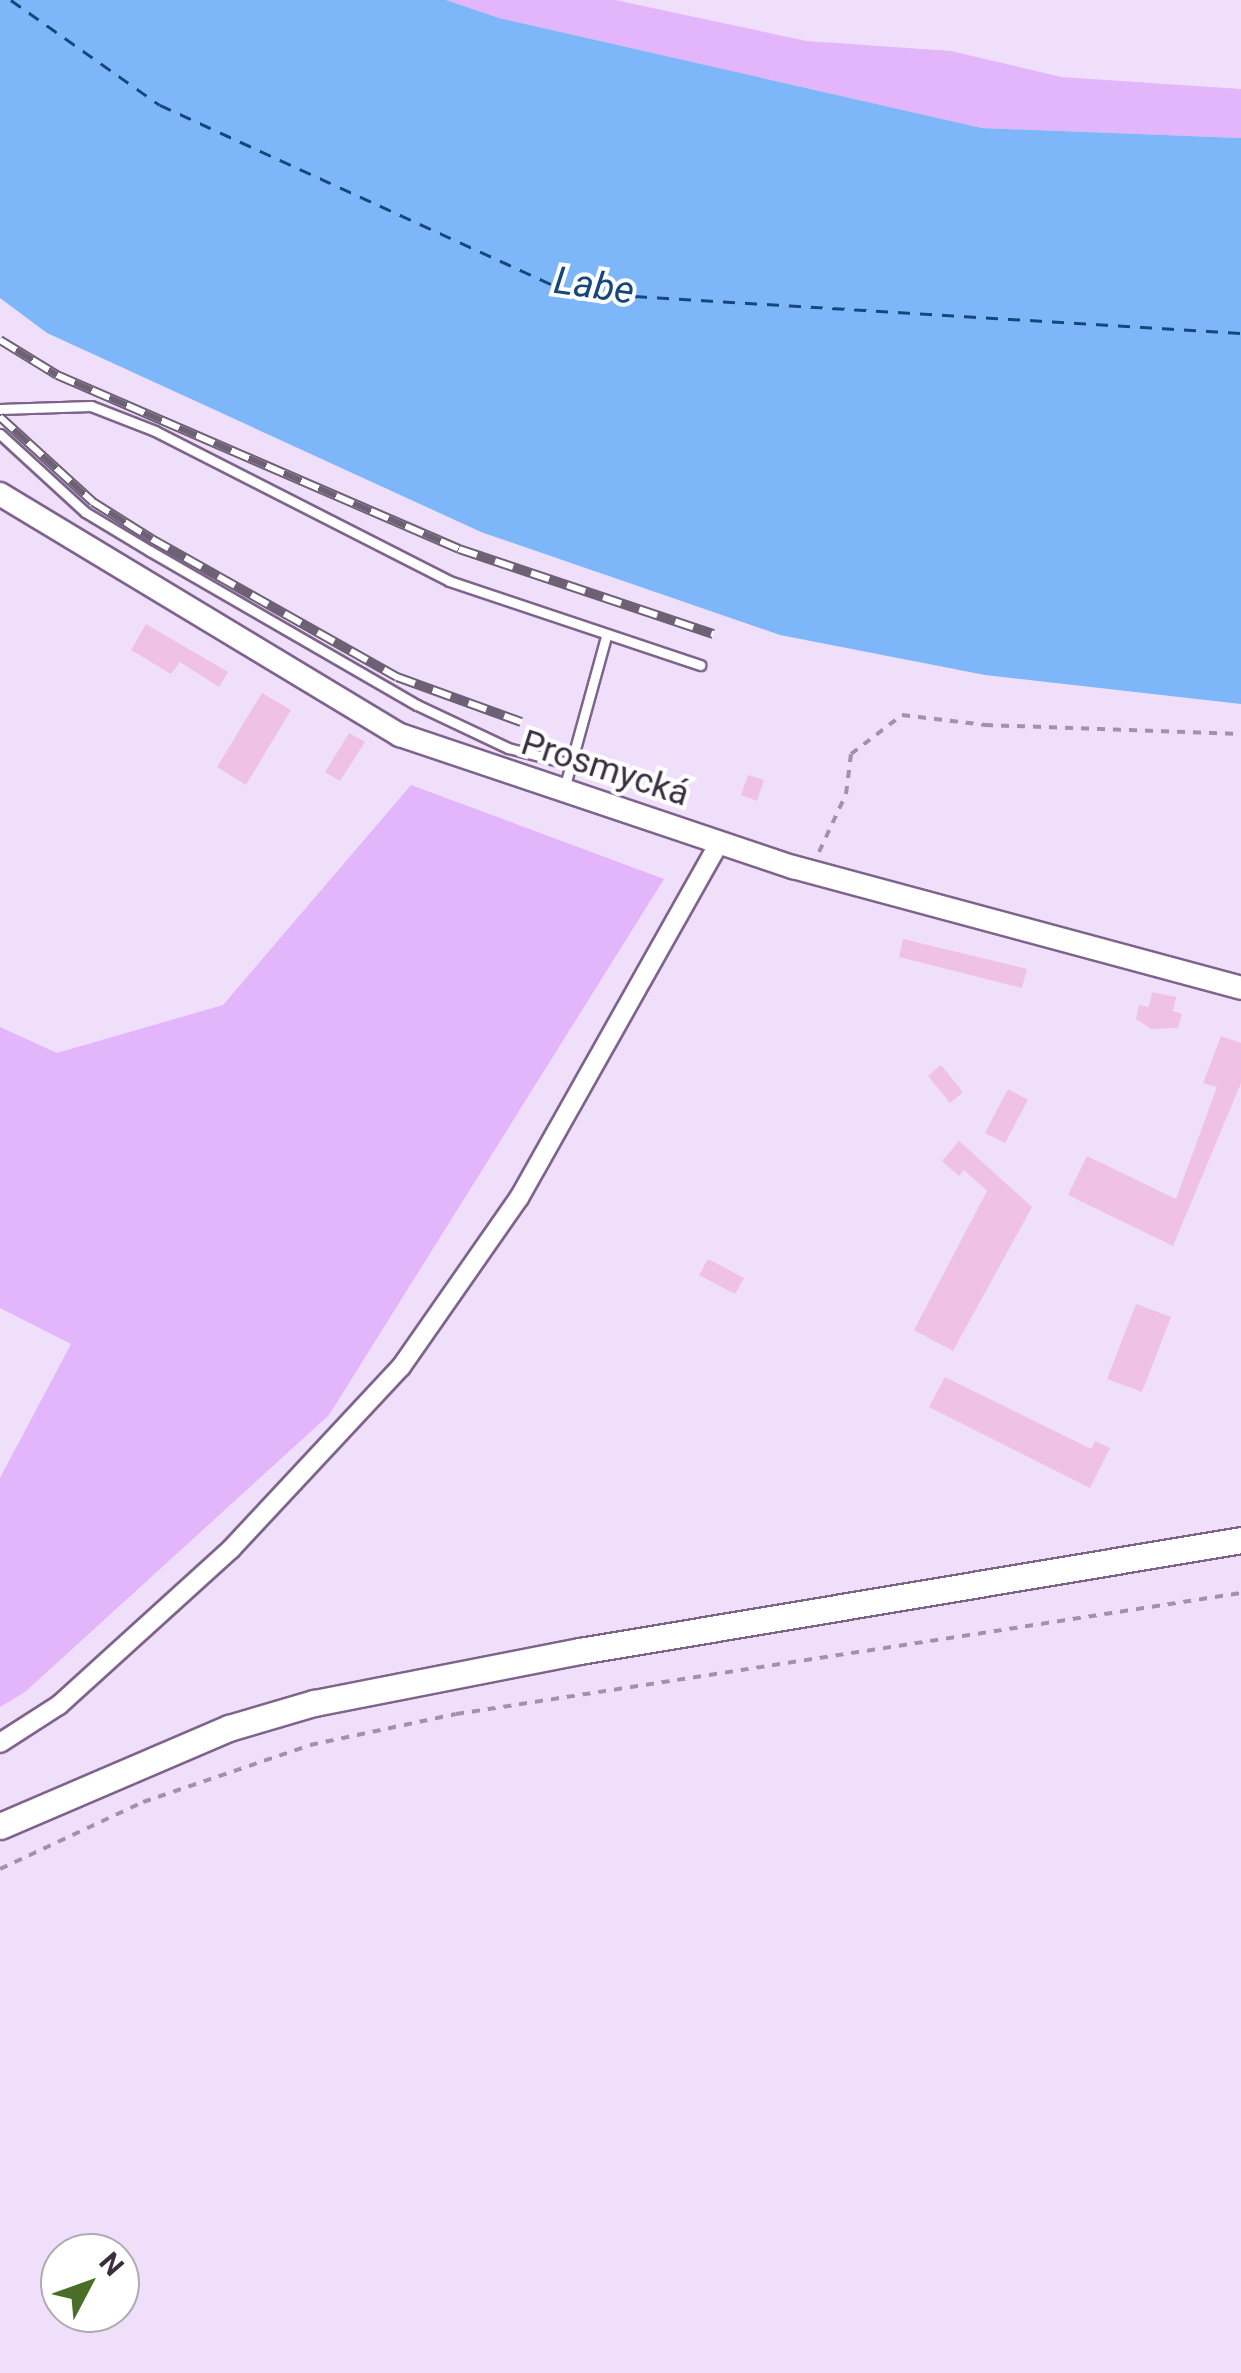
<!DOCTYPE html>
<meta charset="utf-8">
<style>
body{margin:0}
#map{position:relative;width:1241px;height:2373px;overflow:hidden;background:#f0dffb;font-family:Roboto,sans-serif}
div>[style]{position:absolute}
.green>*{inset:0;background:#e3b6fc}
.water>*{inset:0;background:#7eb7f9}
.ferry>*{height:2.5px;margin-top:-1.25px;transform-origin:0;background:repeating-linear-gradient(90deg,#15477b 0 12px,transparent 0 22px)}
.building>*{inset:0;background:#eec1e5}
.path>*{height:4px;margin-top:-2px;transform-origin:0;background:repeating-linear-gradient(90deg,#a192aa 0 8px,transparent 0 16px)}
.roads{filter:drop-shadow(2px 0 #7e648d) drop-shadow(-2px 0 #7e648d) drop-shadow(0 2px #7e648d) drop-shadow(0 -2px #7e648d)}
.service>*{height:9px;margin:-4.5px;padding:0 4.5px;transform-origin:4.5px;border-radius:4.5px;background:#fff}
.minor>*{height:18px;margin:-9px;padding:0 9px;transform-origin:9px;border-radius:9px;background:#fff}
.tertiary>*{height:22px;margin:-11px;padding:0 11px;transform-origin:11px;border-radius:11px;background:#fff}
.secondary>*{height:25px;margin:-12.5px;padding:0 12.5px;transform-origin:12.5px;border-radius:12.5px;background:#fff}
.rail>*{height:10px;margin-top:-5px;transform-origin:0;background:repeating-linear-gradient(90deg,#fff 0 19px,#6e6075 0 38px);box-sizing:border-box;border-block:2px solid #6e6075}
span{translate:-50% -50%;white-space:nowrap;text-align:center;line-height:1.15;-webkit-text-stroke:8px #fff;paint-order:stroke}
.street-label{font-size:35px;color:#3a2e40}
.water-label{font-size:38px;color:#15477b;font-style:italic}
.north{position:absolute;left:40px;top:2233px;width:100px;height:100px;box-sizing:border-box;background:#fff;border:2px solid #b0abb3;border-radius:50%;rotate:49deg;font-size:28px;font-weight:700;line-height:40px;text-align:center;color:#3a2e40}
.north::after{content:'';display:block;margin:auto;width:35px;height:45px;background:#486e28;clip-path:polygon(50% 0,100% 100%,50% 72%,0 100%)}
</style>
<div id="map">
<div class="green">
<div style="clip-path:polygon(446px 0,615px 0,807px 41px,951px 51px,1061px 77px,1241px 89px,1241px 138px,982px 128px,499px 18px)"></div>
<div style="clip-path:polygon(411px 785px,664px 879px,329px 1415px,25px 1692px,0 1707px,0 1478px,71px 1344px,0 1308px,0 1027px,57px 1053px,223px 1005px)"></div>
</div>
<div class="water">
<div style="clip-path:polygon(0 0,446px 0,499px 18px,982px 128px,1241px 138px,1241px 704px,985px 675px,780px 635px,481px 532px,47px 333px,0 298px)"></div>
</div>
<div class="ferry">
<div style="left:11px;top:0;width:182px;rotate:35.2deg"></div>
<div style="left:160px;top:105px;width:450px;rotate:24.6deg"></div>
<div style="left:569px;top:292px;width:673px;rotate:3.49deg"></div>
</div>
<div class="building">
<div style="clip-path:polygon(146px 624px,228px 672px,219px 687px,180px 662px,171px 674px,131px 650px)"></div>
<div style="clip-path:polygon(262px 693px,291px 710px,246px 785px,217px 767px)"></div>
<div style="clip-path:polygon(349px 733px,365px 742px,340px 781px,325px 772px)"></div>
<div style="clip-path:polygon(748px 775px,764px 780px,757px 801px,741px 795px)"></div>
<div style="clip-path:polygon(903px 939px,1027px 969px,1022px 988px,899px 957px)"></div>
<div style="clip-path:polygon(1152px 992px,1176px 997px,1173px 1011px,1182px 1014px,1178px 1028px,1151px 1029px,1136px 1019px,1139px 1005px,1149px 1007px)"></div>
<div style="clip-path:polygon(1221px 1036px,1241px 1043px,1241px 1083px,1173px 1246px,1068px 1195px,1087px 1156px,1176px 1199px,1217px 1087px,1203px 1083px)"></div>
<div style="clip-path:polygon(941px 1065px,963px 1092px,950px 1103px,928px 1076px)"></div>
<div style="clip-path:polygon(1008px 1089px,1028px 1100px,1005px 1143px,985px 1133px)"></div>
<div style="clip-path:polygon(959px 1141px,1032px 1207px,953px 1351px,914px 1330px,987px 1191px,964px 1170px,959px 1176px,942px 1161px)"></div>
<div style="clip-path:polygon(708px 1259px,744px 1278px,735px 1294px,699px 1275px)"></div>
<div style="clip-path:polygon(1136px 1304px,1171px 1317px,1142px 1392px,1107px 1379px)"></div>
<div style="clip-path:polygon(945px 1377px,1091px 1449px,1095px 1441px,1110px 1448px,1090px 1488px,929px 1407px)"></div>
</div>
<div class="path">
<div style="left:819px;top:852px;width:64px;rotate:-65deg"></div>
<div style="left:846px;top:794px;width:40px;rotate:-82.9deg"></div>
<div style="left:851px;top:754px;width:64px;rotate:-37.4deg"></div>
<div style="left:902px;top:715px;width:84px;rotate:6.9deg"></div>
<div style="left:985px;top:725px;width:256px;rotate:2deg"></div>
<div style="left:0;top:1869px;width:158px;rotate:-25.1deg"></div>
<div style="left:143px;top:1802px;width:176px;rotate:-18.8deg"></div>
<div style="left:310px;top:1745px;width:149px;rotate:-12deg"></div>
<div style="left:456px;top:1714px;width:794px;rotate:-8.76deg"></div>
</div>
<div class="roads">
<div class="service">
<div style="left:0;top:409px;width:91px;rotate:-1.9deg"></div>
<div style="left:91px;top:406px;width:69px;rotate:21.3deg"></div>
<div style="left:155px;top:431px;width:330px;rotate:27deg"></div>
<div style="left:449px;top:581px;width:265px;rotate:18.5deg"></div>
<div style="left:0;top:434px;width:115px;rotate:42.5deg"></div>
<div style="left:85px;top:512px;width:76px;rotate:31deg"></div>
<div style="left:150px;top:551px;width:308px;rotate:30deg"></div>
<div style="left:417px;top:705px;width:101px;rotate:25.3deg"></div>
<div style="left:508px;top:748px;width:65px;rotate:14.3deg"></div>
<div style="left:564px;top:789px;width:158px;rotate:-74.6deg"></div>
</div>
<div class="minor">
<div style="left:0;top:1743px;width:70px;rotate:-32.8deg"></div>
<div style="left:59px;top:1705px;width:232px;rotate:-42.2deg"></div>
<div style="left:231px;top:1549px;width:249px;rotate:-47deg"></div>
<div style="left:401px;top:1367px;width:206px;rotate:-55.1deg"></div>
<div style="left:519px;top:1198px;width:407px;rotate:-60.6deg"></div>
</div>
<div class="tertiary">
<div style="left:0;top:494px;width:467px;rotate:31.1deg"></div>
<div style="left:400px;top:735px;width:415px;rotate:18.6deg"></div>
<div style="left:793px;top:867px;width:464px;rotate:15.1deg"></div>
</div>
<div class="secondary">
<div style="left:0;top:1826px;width:249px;rotate:-23.2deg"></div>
<div style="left:229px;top:1728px;width:89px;rotate:-16.4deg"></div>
<div style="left:314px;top:1703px;width:271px;rotate:-11.1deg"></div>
<div style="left:580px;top:1651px;width:670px;rotate:-9.53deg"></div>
</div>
</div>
<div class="rail">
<div style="left:0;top:340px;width:67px;rotate:31.6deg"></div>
<div style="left:57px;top:375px;width:438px;rotate:23.4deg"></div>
<div style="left:459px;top:549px;width:268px;rotate:18.5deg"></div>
<div style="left:0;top:417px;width:126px;rotate:42.4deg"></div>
<div style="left:93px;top:502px;width:70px;rotate:32.1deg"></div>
<div style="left:152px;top:539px;width:281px;rotate:29.4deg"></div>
<div style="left:397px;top:677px;width:132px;rotate:19.9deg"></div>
</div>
<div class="street-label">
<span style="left:605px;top:769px;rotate:18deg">Prosmycká</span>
</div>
<div class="water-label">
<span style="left:594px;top:286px;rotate:8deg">Labe</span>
</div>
<div class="north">N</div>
</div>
